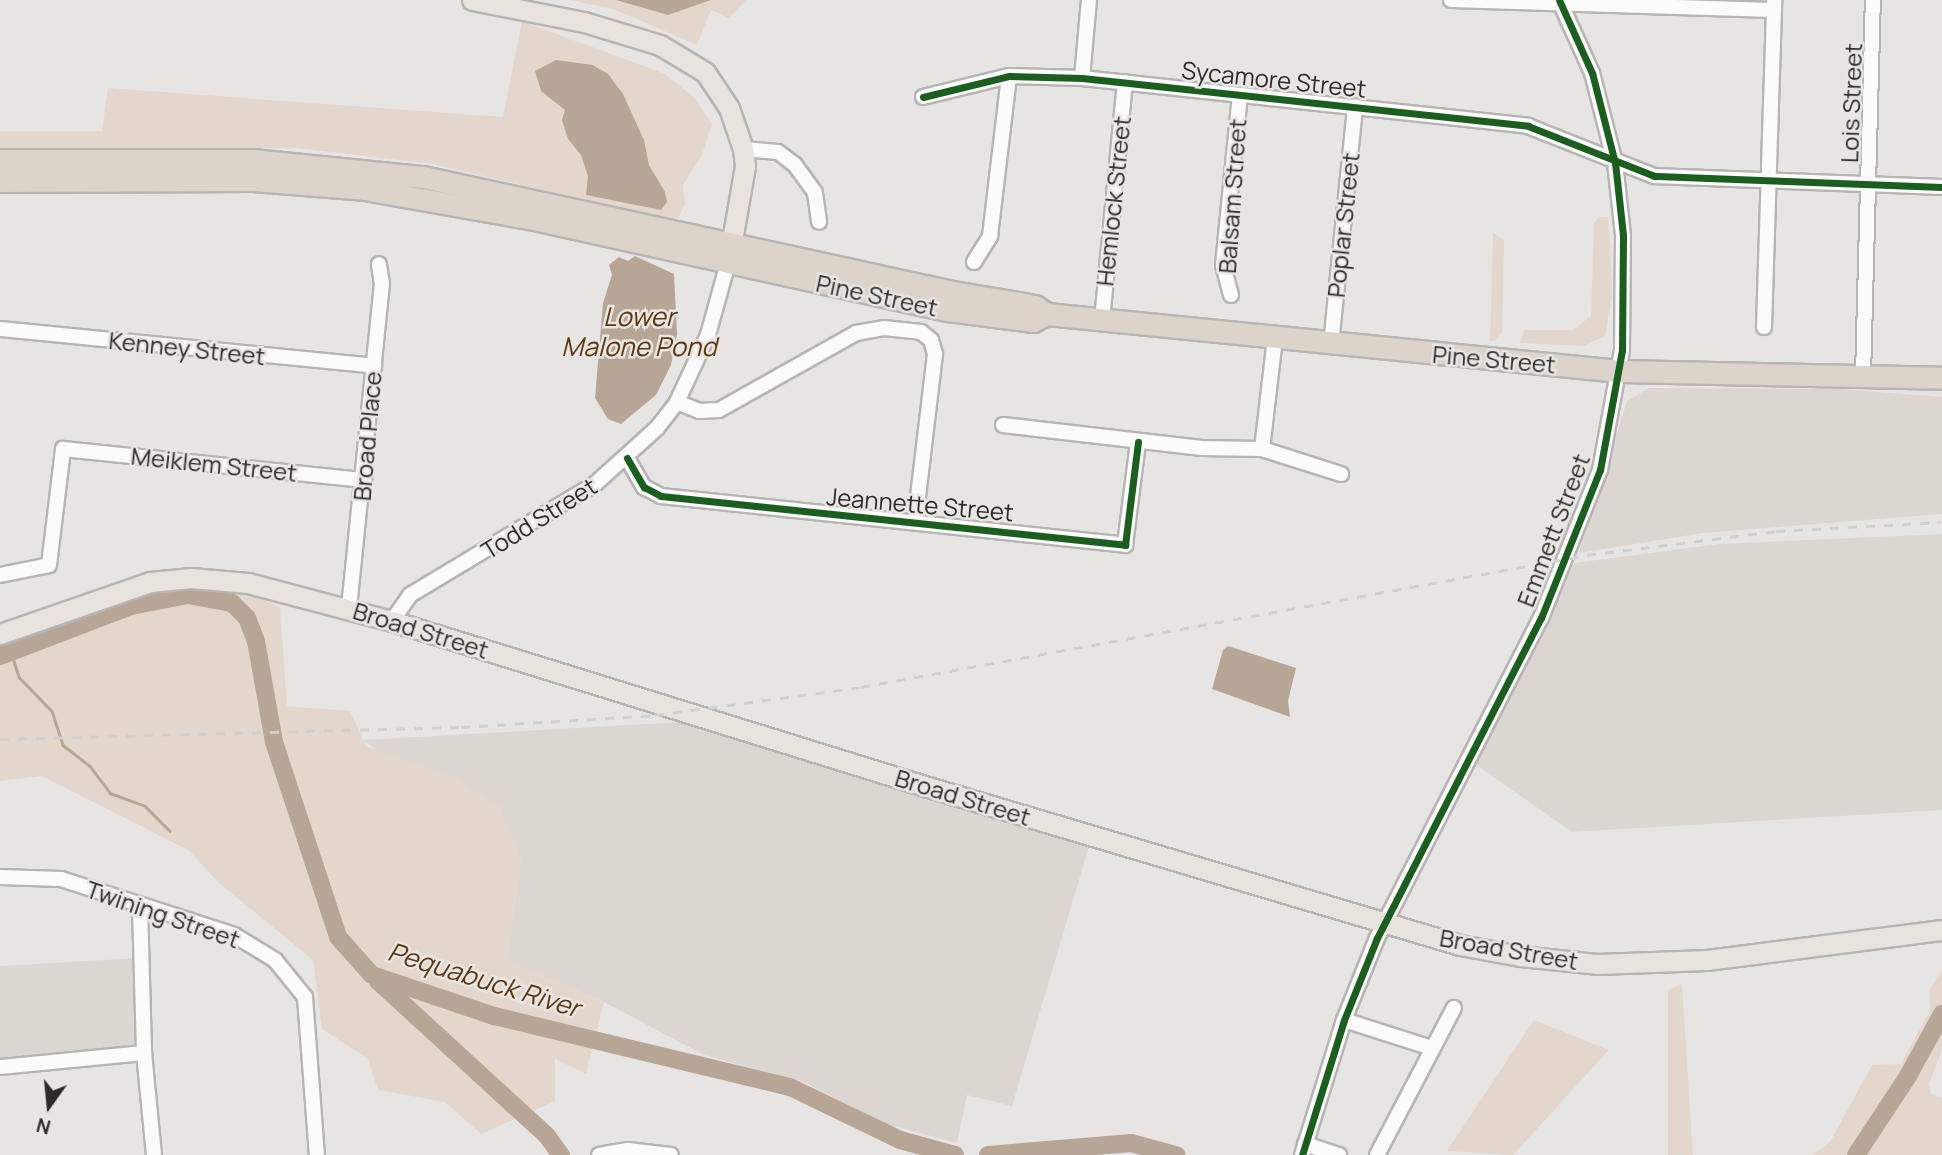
<!DOCTYPE html>
<style>
body{margin:0}
#map{position:relative;width:1942px;height:1155px;overflow:hidden;background:#e7e5e4;font-family:Manrope,sans-serif}
div>[style]{position:absolute}
.built>*{inset:0;background:#dcd6d1}
.green>*{inset:0;background:#e3d7cd}
.water>*{inset:0;background:#b7a595}
.stream>*{height:2.5px;margin:-1.25px;padding:0 1.25px;transform-origin:1.25px;border-radius:1.25px;background:#b7a595}
.river>*{height:18px;margin:-9px;padding:0 9px;transform-origin:9px;border-radius:9px;background:#b7a595}
.roads{filter:drop-shadow(2px 0 #b6b5b4) drop-shadow(-2px 0 #b6b5b4) drop-shadow(0 2px #b6b5b4) drop-shadow(0 -2px #b6b5b4)}
.minor>*{height:14px;margin:-7px;padding:0 7px;transform-origin:7px;border-radius:7px;background:#fbfbfb}
.major>*{height:19px;margin:-9.5px;padding:0 9.5px;transform-origin:9.5px;border-radius:9.5px;background:#e9e3dd}
.highway>*{height:21px;margin:-10.5px;padding:0 10.5px;transform-origin:10.5px;border-radius:10.5px;background:#dcd3ca}
.rail>*{height:2.5px;margin-top:-1.25px;transform-origin:0;background:repeating-linear-gradient(90deg,#d0d0d0 0 9px,transparent 0 18px)}
.cycleway>*{height:7px;margin:-3.5px;padding:0 3.5px;transform-origin:3.5px;border-radius:3.5px;background:#1b5e20}
span{translate:-50% -50%;white-space:nowrap;text-align:center;line-height:1.15;-webkit-text-stroke:5px #e8e5e3;paint-order:stroke}
.street-label{font-size:24px;color:#2d2c2b}
.water-label{font-size:26px;color:#5d3810;font-style:italic}
.north{position:absolute;left:14px;top:1071px;width:70px;height:70px;-webkit-text-stroke:5px #e8e5e3;paint-order:stroke;rotate:195deg;font-size:19px;font-weight:700;line-height:28px;text-align:center;color:#2d2c2b}
.north::after{content:'';display:block;margin:auto;width:24px;height:32px;background:#2d2c2b;clip-path:polygon(50% 0,100% 100%,50% 72%,0 100%)}
</style>
<div id="map">
<div class="built">
<div style="clip-path:polygon(1649px 388px,1841px 389px,1942px 397px,1942px 514px,1703px 533px,1579px 553px,1627px 401px)"></div>
<div style="clip-path:polygon(1942px 534px,1942px 810px,1572px 832px,1475px 764px,1574px 563px,1719px 544px)"></div>
<div style="clip-path:polygon(683px 722px,1090px 843px,1012px 1106px,967px 1095px,957px 1143px,882px 1123px,804px 1082px,704px 1055px,604px 1002px,506px 961px,521px 859px,363px 740px)"></div>
<div style="clip-path:polygon(139px 958px,144px 1053px,0 1067px,0 966px)"></div>
</div>
<div class="green">
<div style="clip-path:polygon(569px 0,746px 0,729px 18px,711px 10px,697px 45px,613px 9px)"></div>
<div style="clip-path:polygon(522px 21px,665px 74px,695px 98px,712px 124px,702px 155px,683px 185px,685px 204px,679px 217px,670px 220px,433px 164px,295px 148px,0 151px,0 131px,102px 131px,108px 88px,503px 117px)"></div>
<div style="clip-path:polygon(1599px 217px,1608px 217px,1611px 257px,1612px 297px,1605px 336px,1584px 346px,1520px 343px,1524px 330px,1573px 330px,1591px 316px,1594px 223px)"></div>
<div style="clip-path:polygon(1493px 232px,1504px 240px,1504px 248px,1502px 333px,1495px 341px,1490px 341px)"></div>
<div style="clip-path:polygon(242px 590px,280px 607px,287px 706px,350px 711px,366px 746px,457px 779px,500px 807px,521px 859px,506px 961px,604px 1002px,586px 1074px,555px 1059px,555px 1101px,481px 1134px,445px 1102px,378px 1090px,368px 1059px,322px 1029px,313px 960px,219px 883px,188px 850px,42px 776px,0 781px,0 638px,101px 605px)"></div>
<div style="clip-path:polygon(1942px 970px,1942px 1050px,1929px 1084px,1931px 1094px,1942px 1098px,1942px 1155px,1812px 1155px,1830px 1142px,1872px 1065px,1901px 1064px,1930px 1011px,1930px 989px)"></div>
<div style="clip-path:polygon(1682px 984px,1693px 1155px,1668px 1155px,1668px 990px)"></div>
<div style="clip-path:polygon(1534px 1020px,1609px 1050px,1513px 1155px,1447px 1151px)"></div>
</div>
<div class="water">
<div style="clip-path:polygon(616px 0,711px 0,668px 15px)"></div>
<div style="clip-path:polygon(556px 60px,593px 65px,608px 74px,623px 94px,644px 140px,649px 165px,665px 192px,667px 202px,661px 210px,586px 195px,588px 176px,581px 155px,568px 139px,562px 120px,565px 110px,541px 91px,535px 71px)"></div>
<div style="clip-path:polygon(635px 256px,674px 274px,677px 334px,671px 365px,656px 395px,621px 424px,608px 419px,595px 398px,603px 303px,612px 275px,609px 265px,619px 257px,628px 261px)"></div>
<div style="clip-path:polygon(1228px 646px,1296px 668px,1288px 701px,1290px 717px,1212px 689px,1223px 650px)"></div>
</div>
<div class="stream">
<div style="left:11px;top:652px;width:26px;rotate:72deg"></div>
<div style="left:19px;top:677px;width:47px;rotate:45.9deg"></div>
<div style="left:52px;top:711px;width:36px;rotate:72deg"></div>
<div style="left:63px;top:745px;width:34px;rotate:38deg"></div>
<div style="left:90px;top:766px;width:34px;rotate:53deg"></div>
<div style="left:110px;top:793px;width:37px;rotate:20deg"></div>
<div style="left:145px;top:806px;width:35px;rotate:45deg"></div>
</div>
<div class="river">
<div style="left:0;top:656px;width:140px;rotate:-20.9deg"></div>
<div style="left:131px;top:606px;width:58px;rotate:-10.9deg"></div>
<div style="left:188px;top:595px;width:45px;rotate:10.3deg"></div>
<div style="left:232px;top:603px;width:21px;rotate:45deg"></div>
<div style="left:247px;top:618px;width:25px;rotate:69deg"></div>
<div style="left:256px;top:641px;width:103px;rotate:79.9deg"></div>
<div style="left:274px;top:742px;width:205px;rotate:71.8deg"></div>
<div style="left:338px;top:937px;width:51px;rotate:48.2deg"></div>
<div style="left:372px;top:975px;width:129px;rotate:18.6deg"></div>
<div style="left:494px;top:1016px;width:304px;rotate:13.5deg"></div>
<div style="left:790px;top:1087px;width:122px;rotate:25.7deg"></div>
<div style="left:900px;top:1140px;width:57px;rotate:15.3deg"></div>
<div style="left:378px;top:981px;width:229px;rotate:42.5deg"></div>
<div style="left:547px;top:1136px;width:24px;rotate:54deg"></div>
<div style="left:988px;top:1155px;width:144px;rotate:-4.8deg"></div>
<div style="left:1131px;top:1143px;width:47px;rotate:14.9deg"></div>
<div style="left:1856px;top:1155px;width:95px;rotate:-56.6deg"></div>
<div style="left:1908px;top:1076px;width:71px;rotate:-61.3deg"></div>
</div>
<div class="roads">
<div class="minor">
<div style="left:1451px;top:0;width:323px;rotate:1.8deg"></div>
<div style="left:1082px;top:78px;width:78px;rotate:-84.9deg"></div>
<div style="left:923px;top:97px;width:89px;rotate:-13.7deg"></div>
<div style="left:1009px;top:76px;width:73px;rotate:1.6deg"></div>
<div style="left:1082px;top:78px;width:449px;rotate:6.1deg"></div>
<div style="left:1528px;top:126px;width:136px;rotate:21.6deg"></div>
<div style="left:1654px;top:176px;width:288px;rotate:2.2deg"></div>
<div style="left:743px;top:149px;width:35px;rotate:5deg"></div>
<div style="left:778px;top:152px;width:21px;rotate:37deg"></div>
<div style="left:795px;top:165px;width:34px;rotate:54deg"></div>
<div style="left:815px;top:193px;width:29px;rotate:82deg"></div>
<div style="left:974px;top:262px;width:31px;rotate:-58deg"></div>
<div style="left:990px;top:236px;width:161px;rotate:-83.2deg"></div>
<div style="left:1231px;top:295px;width:31px;rotate:-105deg"></div>
<div style="left:1223px;top:265px;width:171px;rotate:-84.3deg"></div>
<div style="left:1102px;top:320px;width:239px;rotate:-84.5deg"></div>
<div style="left:1764px;top:327px;width:327px;rotate:-88.2deg"></div>
<div style="left:0;top:329px;width:376px;rotate:5.6deg"></div>
<div style="left:1331px;top:344px;width:239px;rotate:-84.2deg"></div>
<div style="left:1863px;top:376px;width:376px;rotate:-88.5deg"></div>
<div style="left:677px;top:402px;width:24px;rotate:22deg"></div>
<div style="left:699px;top:411px;width:20px;rotate:-3deg"></div>
<div style="left:719px;top:410px;width:157px;rotate:-29.3deg"></div>
<div style="left:856px;top:333px;width:28px;rotate:-10deg"></div>
<div style="left:884px;top:328px;width:37px;rotate:6deg"></div>
<div style="left:921px;top:332px;width:13px;rotate:39deg"></div>
<div style="left:931px;top:340px;width:15px;rotate:74deg"></div>
<div style="left:935px;top:354px;width:168px;rotate:96.8deg"></div>
<div style="left:1003px;top:425px;width:200px;rotate:6.6deg"></div>
<div style="left:1202px;top:448px;width:60px;rotate:1deg"></div>
<div style="left:1262px;top:449px;width:83px;rotate:17.6deg"></div>
<div style="left:1262px;top:449px;width:111px;rotate:-83.3deg"></div>
<div style="left:627px;top:458px;width:34px;rotate:60deg"></div>
<div style="left:644px;top:487px;width:19px;rotate:28deg"></div>
<div style="left:661px;top:496px;width:467px;rotate:6deg"></div>
<div style="left:1125px;top:545px;width:104px;rotate:-82.8deg"></div>
<div style="left:0;top:575px;width:50px;rotate:-11.5deg"></div>
<div style="left:49px;top:565px;width:117px;rotate:-83.1deg"></div>
<div style="left:63px;top:449px;width:303px;rotate:5.9deg"></div>
<div style="left:349px;top:608px;width:326px;rotate:-84.2deg"></div>
<div style="left:382px;top:284px;width:20px;rotate:-99deg"></div>
<div style="left:392px;top:621px;width:32px;rotate:-55deg"></div>
<div style="left:410px;top:595px;width:216px;rotate:-31deg"></div>
<div style="left:595px;top:484px;width:84px;rotate:-42.1deg"></div>
<div style="left:657px;top:428px;width:33px;rotate:-52deg"></div>
<div style="left:677px;top:402px;width:74px;rotate:-65.2deg"></div>
<div style="left:708px;top:335px;width:75px;rotate:-74.5deg"></div>
<div style="left:0;top:877px;width:61px;rotate:1.9deg"></div>
<div style="left:61px;top:879px;width:182px;rotate:17.9deg"></div>
<div style="left:234px;top:935px;width:48px;rotate:31.4deg"></div>
<div style="left:275px;top:960px;width:48px;rotate:51deg"></div>
<div style="left:305px;top:997px;width:158px;rotate:85.7deg"></div>
<div style="left:140px;top:907px;width:146px;rotate:88.4deg"></div>
<div style="left:144px;top:1053px;width:102px;rotate:84.4deg"></div>
<div style="left:1344px;top:1020px;width:92px;rotate:17.7deg"></div>
<div style="left:0;top:1067px;width:145px;rotate:-5.6deg"></div>
<div style="left:1305px;top:1144px;width:36px;rotate:18deg"></div>
<div style="left:599px;top:1155px;width:29px;rotate:-10deg"></div>
<div style="left:628px;top:1150px;width:43px;rotate:6.6deg"></div>
<div style="left:1302px;top:1155px;width:141px;rotate:-72.7deg"></div>
<div style="left:1344px;top:1020px;width:88px;rotate:-68.1deg"></div>
<div style="left:1377px;top:938px;width:360px;rotate:-62.9deg"></div>
<div style="left:1541px;top:618px;width:159px;rotate:-68.3deg"></div>
<div style="left:1600px;top:470px;width:122px;rotate:-79.6deg"></div>
<div style="left:1622px;top:350px;width:115px;rotate:-89.5deg"></div>
<div style="left:1623px;top:235px;width:72px;rotate:-96.3deg"></div>
<div style="left:1615px;top:163px;width:93px;rotate:-104.3deg"></div>
<div style="left:1592px;top:73px;width:80px;rotate:-114.3deg"></div>
<div style="left:1377px;top:1155px;width:166px;rotate:-62.4deg"></div>
</div>
<div class="major">
<div style="left:472px;top:0;width:114px;rotate:11.1deg"></div>
<div style="left:584px;top:22px;width:79px;rotate:16.8deg"></div>
<div style="left:660px;top:45px;width:52px;rotate:31deg"></div>
<div style="left:705px;top:72px;width:43px;rotate:56.3deg"></div>
<div style="left:729px;top:108px;width:43px;rotate:71.1deg"></div>
<div style="left:743px;top:149px;width:17px;rotate:83deg"></div>
<div style="left:745px;top:166px;width:93px;rotate:99.9deg"></div>
<div style="left:0;top:634px;width:159px;rotate:-19.1deg"></div>
<div style="left:150px;top:582px;width:41px;rotate:-5.6deg"></div>
<div style="left:191px;top:578px;width:57px;rotate:5deg"></div>
<div style="left:248px;top:583px;width:149px;rotate:14.8deg"></div>
<div style="left:392px;top:621px;width:561px;rotate:17.21deg"></div>
<div style="left:928px;top:787px;width:555px;rotate:16.54deg"></div>
<div style="left:1460px;top:945px;width:61px;rotate:10.4deg"></div>
<div style="left:1520px;top:956px;width:77px;rotate:5.9deg"></div>
<div style="left:1597px;top:964px;width:110px;rotate:-2.1deg"></div>
<div style="left:1707px;top:960px;width:237px;rotate:-7.3deg"></div>
</div>
<div class="highway">
<div style="left:0;top:160px;width:252px"></div>
<div style="left:252px;top:160px;width:172px;rotate:5.7deg"></div>
<div style="left:423px;top:177px;width:542px;rotate:12.24deg"></div>
<div style="left:953px;top:292px;width:83px;rotate:9.7deg"></div>
<div style="left:1035px;top:306px;width:14px;rotate:34deg"></div>
<div style="left:1047px;top:314px;width:575px;rotate:5.69deg"></div>
<div style="left:1619px;top:371px;width:323px;rotate:1.2deg"></div>
<div style="left:0;top:181px;width:253px;rotate:-0.2deg"></div>
<div style="left:253px;top:180px;width:111px;rotate:4.6deg"></div>
<div style="left:364px;top:189px;width:168px;rotate:10deg"></div>
<div style="left:529px;top:218px;width:429px;rotate:12.4deg"></div>
<div style="left:948px;top:310px;width:86px;rotate:7.4deg"></div>
<div style="left:1033px;top:321px;width:16px;rotate:-27deg"></div>
</div>
</div>
<div class="rail">
<div style="left:0;top:739px;width:461px;rotate:-1.5deg"></div>
<div style="left:461px;top:727px;width:194px;rotate:-3.5deg"></div>
<div style="left:655px;top:715px;width:208px;rotate:-7.7deg"></div>
<div style="left:861px;top:687px;width:738px;rotate:-10.3deg"></div>
<div style="left:1587px;top:555px;width:191px;rotate:-7.2deg"></div>
<div style="left:1776px;top:531px;width:166px;rotate:-3.1deg"></div>
</div>
<div class="cycleway">
<div style="left:923px;top:97px;width:89px;rotate:-13.7deg"></div>
<div style="left:1009px;top:76px;width:73px;rotate:1.6deg"></div>
<div style="left:1082px;top:78px;width:449px;rotate:6.1deg"></div>
<div style="left:1528px;top:126px;width:136px;rotate:21.6deg"></div>
<div style="left:1654px;top:176px;width:288px;rotate:2.2deg"></div>
<div style="left:627px;top:458px;width:34px;rotate:60deg"></div>
<div style="left:644px;top:487px;width:19px;rotate:28deg"></div>
<div style="left:661px;top:496px;width:467px;rotate:6deg"></div>
<div style="left:1125px;top:545px;width:104px;rotate:-82.8deg"></div>
<div style="left:1302px;top:1155px;width:141px;rotate:-72.7deg"></div>
<div style="left:1344px;top:1020px;width:88px;rotate:-68.1deg"></div>
<div style="left:1377px;top:938px;width:360px;rotate:-62.9deg"></div>
<div style="left:1541px;top:618px;width:159px;rotate:-68.3deg"></div>
<div style="left:1600px;top:470px;width:122px;rotate:-79.6deg"></div>
<div style="left:1622px;top:350px;width:115px;rotate:-89.5deg"></div>
<div style="left:1623px;top:235px;width:72px;rotate:-96.3deg"></div>
<div style="left:1615px;top:163px;width:93px;rotate:-104.3deg"></div>
<div style="left:1592px;top:73px;width:80px;rotate:-114.3deg"></div>
</div>
<div class="street-label">
<span style="left:1274px;top:79px;rotate:6deg">Sycamore Street</span>
<span style="left:1851px;top:103px;rotate:-88deg">Lois Street</span>
<span style="left:1232px;top:196px;rotate:-86deg">Balsam Street</span>
<span style="left:1113px;top:201px;rotate:-84deg">Hemlock Street</span>
<span style="left:1343px;top:225px;rotate:-84deg">Poplar Street</span>
<span style="left:877px;top:295px;rotate:12deg">Pine Street</span>
<span style="left:187px;top:348px;rotate:6deg">Kenney Street</span>
<span style="left:1494px;top:359px;rotate:5deg">Pine Street</span>
<span style="left:367px;top:436px;rotate:-85deg">Broad Place</span>
<span style="left:214px;top:464px;rotate:6deg">Meiklem Street</span>
<span style="left:920px;top:504px;rotate:5deg">Jeannette Street</span>
<span style="left:539px;top:518px;rotate:-32deg">Todd Street</span>
<span style="left:1553px;top:530px;rotate:-69deg">Emmett Street</span>
<span style="left:421px;top:630px;rotate:17deg">Broad Street</span>
<span style="left:963px;top:797px;rotate:17deg">Broad Street</span>
<span style="left:163px;top:914px;rotate:19deg">Twining Street</span>
<span style="left:1509px;top:949px;rotate:10deg">Broad Street</span>
</div>
<div class="water-label">
<span style="left:639px;top:332px">Lower<br>Malone Pond</span>
<span style="left:484px;top:980px;rotate:17deg">Pequabuck River</span>
</div>
<div class="north">N</div>
</div>
